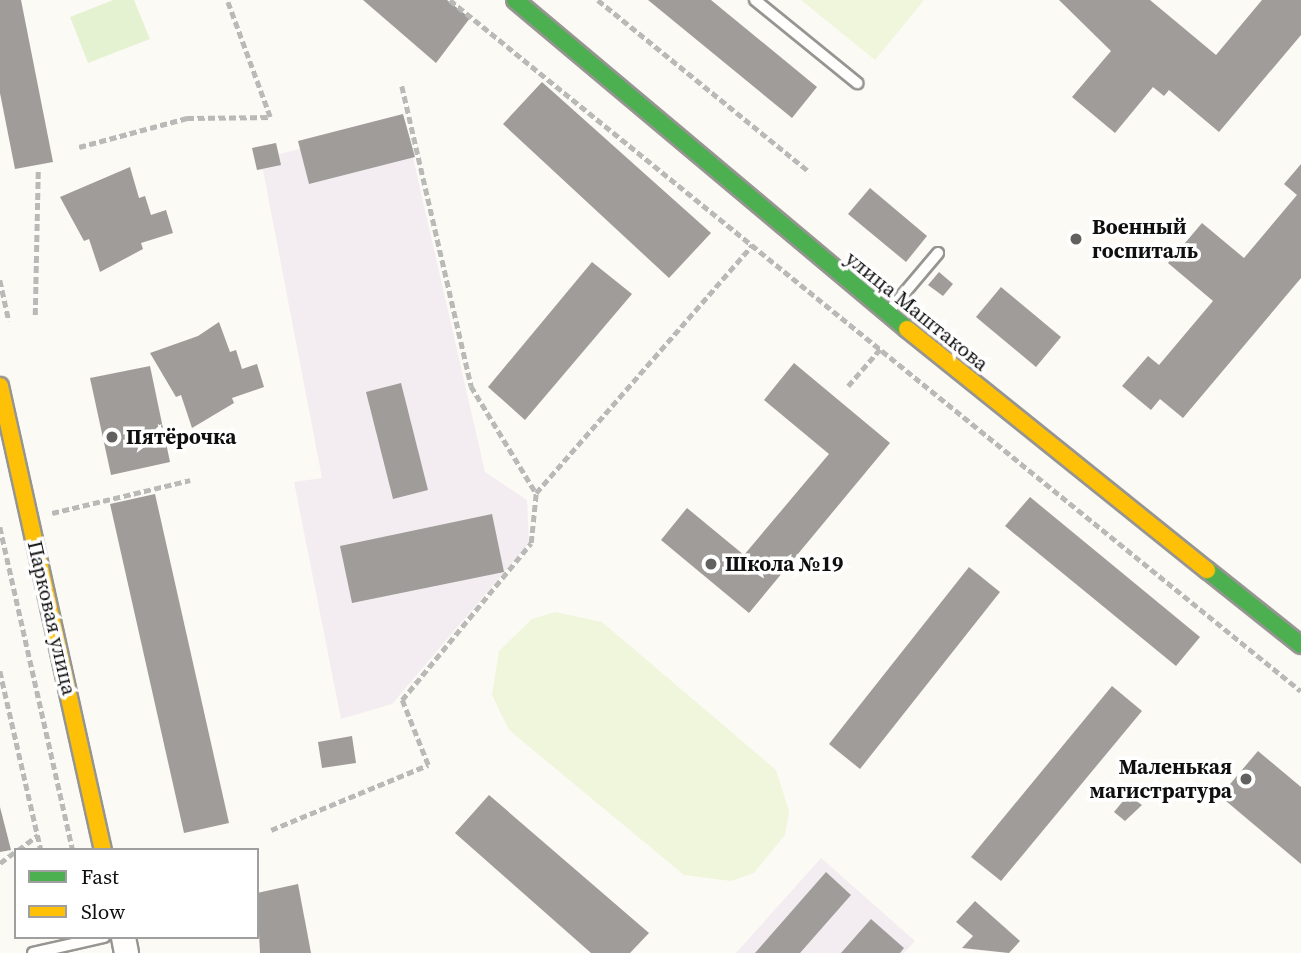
<!DOCTYPE html>
<meta charset="utf-8">
<style>
body{margin:0}
#map{position:relative;width:1301px;height:953px;overflow:hidden;background:#fcfaf4;font-family:"Source Serif 4",serif}
div>[style]{position:absolute}
.industrial>*{inset:0;background:#f3edf1}
.green>*{inset:0;background:#e5f2d2}
.pitch>*{inset:0;background:#eff6dc}
.building>*{inset:0;background:#9f9c99}
.path>*{height:4.5px;margin-top:-2.25px;transform-origin:0;background:repeating-linear-gradient(90deg,#b9b9b8 0 7px,transparent 0 10.5px)}
.roads{filter:drop-shadow(2px 0 #969592) drop-shadow(-2px 0 #969592) drop-shadow(0 2px #969592) drop-shadow(0 -2px #969592)}
.lane>*{height:10px;margin:-5px;padding:0 5px;transform-origin:5px;border-radius:5px;background:#fffefd}
.street>*{height:23px;margin:-11.5px;padding:0 11.5px;transform-origin:11.5px;border-radius:11.5px;background:#fffefd}
.fast>*{height:16px;margin:-8px;padding:0 8px;transform-origin:8px;border-radius:8px;background:#4caf50}
.slow>*{height:16px;margin:-8px;padding:0 8px;transform-origin:8px;border-radius:8px;background:#ffc107}
.dots>*{width:19px;height:19px;translate:-50% -50%;box-sizing:border-box;border:4px solid #fff;border-radius:50%}
span{translate:-50% -50%;white-space:nowrap;text-align:center;line-height:1.15;-webkit-text-stroke:7px #fff;paint-order:stroke}
.poi-label{font-size:21px;color:#0f0f0f;font-weight:700}
.left{translate:0 -50%;text-align:left}
.right{translate:-100% -50%;text-align:right}
.street-label{font-size:21px;color:#0f0f0f}
.legend{position:absolute;left:14px;top:848px;width:245px;height:91px;box-sizing:border-box;background:#fff;border:2px solid #9f9f9f;margin:0;padding:9px 12px;list-style:none;font-size:21px;color:#0f0f0f}
.legend li{display:flex;align-items:center;gap:14px;height:35px}
.legend b{width:35px;border:2px solid #9f9f9f}
</style>
<div id="map">
<div class="industrial">
<div style="clip-path:polygon(403px 114px,485px 472px,527px 500px,529px 543px,392px 704px,341px 719px,294px 482px,322px 478px,263px 170px,257px 170px,252px 148px,276px 143px,279px 154px,300px 149px,298px 141px)"></div>
<div style="clip-path:polygon(821px 858px,915px 941px,904px 953px,736px 953px)"></div>
</div>
<div class="green">
<div style="clip-path:polygon(113px 0,134px 0,150px 39px,88px 63px,70px 17px)"></div>
</div>
<div class="pitch">
<div style="clip-path:polygon(801px 0,924px 0,875px 60px)"></div>
<div style="clip-path:polygon(555px 612px,602px 622px,776px 770px,789px 811px,785px 835px,754px 873px,731px 881px,684px 875px,509px 730px,492px 695px,499px 651px,532px 619px)"></div>
</div>
<div class="building">
<div style="clip-path:polygon(0 0,21px 0,53px 162px,15px 169px,0 93px)"></div>
<div style="clip-path:polygon(363px 0,447px 0,470px 18px,436px 63px)"></div>
<div style="clip-path:polygon(648px 0,711px 0,817px 87px,792px 118px)"></div>
<div style="clip-path:polygon(1059px 0,1150px 0,1216px 55px,1262px 0,1301px 0,1301px 35px,1219px 132px,1169px 90px,1164px 96px,1153px 87px,1115px 133px,1072px 97px,1111px 51px)"></div>
<div style="clip-path:polygon(542px 82px,711px 233px,669px 278px,503px 124px)"></div>
<div style="clip-path:polygon(403px 114px,415px 157px,309px 184px,298px 141px)"></div>
<div style="clip-path:polygon(276px 143px,281px 165px,257px 170px,252px 148px)"></div>
<div style="clip-path:polygon(1301px 164px,1301px 278px,1183px 418px,1160px 399px,1151px 410px,1122px 386px,1148px 356px,1159px 365px,1213px 301px,1168px 263px,1202px 223px,1244px 258px,1297px 195px,1284px 184px)"></div>
<div style="clip-path:polygon(130px 167px,139px 198px,145px 196px,151px 215px,166px 210px,173px 233px,141px 243px,143px 249px,100px 272px,89px 239px,84px 241px,60px 197px)"></div>
<div style="clip-path:polygon(870px 188px,927px 236px,906px 262px,848px 214px)"></div>
<div style="clip-path:polygon(592px 262px,632px 294px,525px 420px,488px 387px)"></div>
<div style="clip-path:polygon(939px 272px,953px 284px,943px 296px,928px 285px)"></div>
<div style="clip-path:polygon(1001px 287px,1061px 337px,1036px 367px,976px 317px)"></div>
<div style="clip-path:polygon(219px 322px,230px 352px,236px 350px,242px 369px,257px 364px,264px 387px,232px 398px,234px 403px,192px 428px,181px 395px,176px 397px,150px 353px,198px 336px)"></div>
<div style="clip-path:polygon(794px 363px,890px 443px,749px 613px,661px 540px,687px 508px,744px 555px,829px 454px,764px 400px)"></div>
<div style="clip-path:polygon(150px 366px,170px 462px,111px 475px,90px 378px)"></div>
<div style="clip-path:polygon(401px 383px,428px 490px,393px 499px,366px 392px)"></div>
<div style="clip-path:polygon(155px 494px,229px 823px,184px 833px,110px 504px)"></div>
<div style="clip-path:polygon(1030px 497px,1200px 637px,1176px 666px,1005px 526px)"></div>
<div style="clip-path:polygon(492px 514px,504px 572px,352px 603px,340px 546px)"></div>
<div style="clip-path:polygon(969px 567px,1000px 592px,860px 769px,829px 744px)"></div>
<div style="clip-path:polygon(1112px 686px,1142px 711px,1001px 881px,971px 857px)"></div>
<div style="clip-path:polygon(352px 736px,356px 763px,322px 768px,318px 742px)"></div>
<div style="clip-path:polygon(1258px 751px,1301px 787px,1301px 864px,1220px 796px)"></div>
<div style="clip-path:polygon(489px 795px,649px 933px,630px 953px,591px 953px,455px 833px)"></div>
<div style="clip-path:polygon(1128px 795px,1142px 805px,1125px 821px,1114px 812px)"></div>
<div style="clip-path:polygon(0 807px,11px 850px,0 852px)"></div>
<div style="clip-path:polygon(826px 872px,851px 895px,800px 953px,755px 953px)"></div>
<div style="clip-path:polygon(298px 884px,311px 953px,260px 953px,257px 893px)"></div>
<div style="clip-path:polygon(975px 901px,1020px 941px,1009px 953px,962px 948px,973px 936px,956px 922px)"></div>
<div style="clip-path:polygon(871px 919px,904px 948px,900px 953px,841px 953px)"></div>
</div>
<div class="path">
<div style="left:450px;top:0;width:1096px;rotate:39.08deg"></div>
<div style="left:598px;top:0;width:273px;rotate:39.1deg"></div>
<div style="left:402px;top:86px;width:308px;rotate:77deg"></div>
<div style="left:471px;top:386px;width:125px;rotate:58.7deg"></div>
<div style="left:79px;top:147px;width:112px;rotate:-15deg"></div>
<div style="left:187px;top:118px;width:83px;rotate:-0.7deg"></div>
<div style="left:270px;top:117px;width:125px;rotate:-110.2deg"></div>
<div style="left:0;top:280px;width:42px;rotate:77.6deg"></div>
<div style="left:35px;top:315px;width:146px;rotate:-88.8deg"></div>
<div style="left:848px;top:386px;width:49px;rotate:-49.1deg"></div>
<div style="left:52px;top:513px;width:142px;rotate:-13.4deg"></div>
<div style="left:0;top:527px;width:331px;rotate:77.3deg"></div>
<div style="left:0;top:671px;width:184px;rotate:77.1deg"></div>
<div style="left:271px;top:830px;width:170px;rotate:-22.5deg"></div>
<div style="left:428px;top:765px;width:70px;rotate:-111.8deg"></div>
<div style="left:402px;top:700px;width:203px;rotate:-50.6deg"></div>
<div style="left:531px;top:543px;width:50px;rotate:-84.3deg"></div>
<div style="left:536px;top:493px;width:329px;rotate:-48.9deg"></div>
<div style="left:18px;top:850px;width:25px;rotate:-37deg"></div>
<div style="left:0;top:863px;width:20px;rotate:-37deg"></div>
</div>
<div class="roads">
<div class="lane">
<div style="left:755px;top:0;width:132px;rotate:39.1deg"></div>
<div style="left:889px;top:311px;width:76px;rotate:-49.8deg"></div>
<div style="left:33px;top:953px;width:73px;rotate:-12.7deg"></div>
</div>
<div class="street">
<div style="left:123px;top:937px;width:16px;rotate:79deg"></div>
</div>
<div class="fast">
<div style="left:515px;top:0;width:512px;rotate:40.01deg"></div>
<div style="left:1207px;top:570px;width:120px;rotate:38.6deg"></div>
</div>
<div class="slow">
<div style="left:907px;top:329px;width:385px;rotate:38.8deg"></div>
<div style="left:0;top:386px;width:475px;rotate:77.5deg"></div>
</div>
</div>
<div class="dots">
<div style="left:1076px;top:239px;background:#62615f"></div>
<div style="left:112px;top:437px;background:#62615f"></div>
<div style="left:711px;top:564px;background:#62615f"></div>
<div style="left:1246px;top:779px;background:#62615f"></div>
</div>
<div class="poi-label">
<span class="left" style="left:1092px;top:239px">Военный<br>госпиталь</span>
<span class="left" style="left:126px;top:437px">Пятёрочка</span>
<span class="left" style="left:725px;top:564px">Школа №19</span>
<span class="right" style="left:1232px;top:779px">Маленькая<br>магистратура</span>
</div>
<div class="street-label">
<span style="left:917px;top:311px;rotate:39deg">улица Маштакова</span>
<span style="left:52px;top:618px;rotate:77deg">Парковая улица</span>
</div>
<ul class="legend">
<li><b style="height:9px;background:#4caf50"></b>Fast</li>
<li><b style="height:9px;background:#ffc107"></b>Slow</li>
</ul>
</div>
